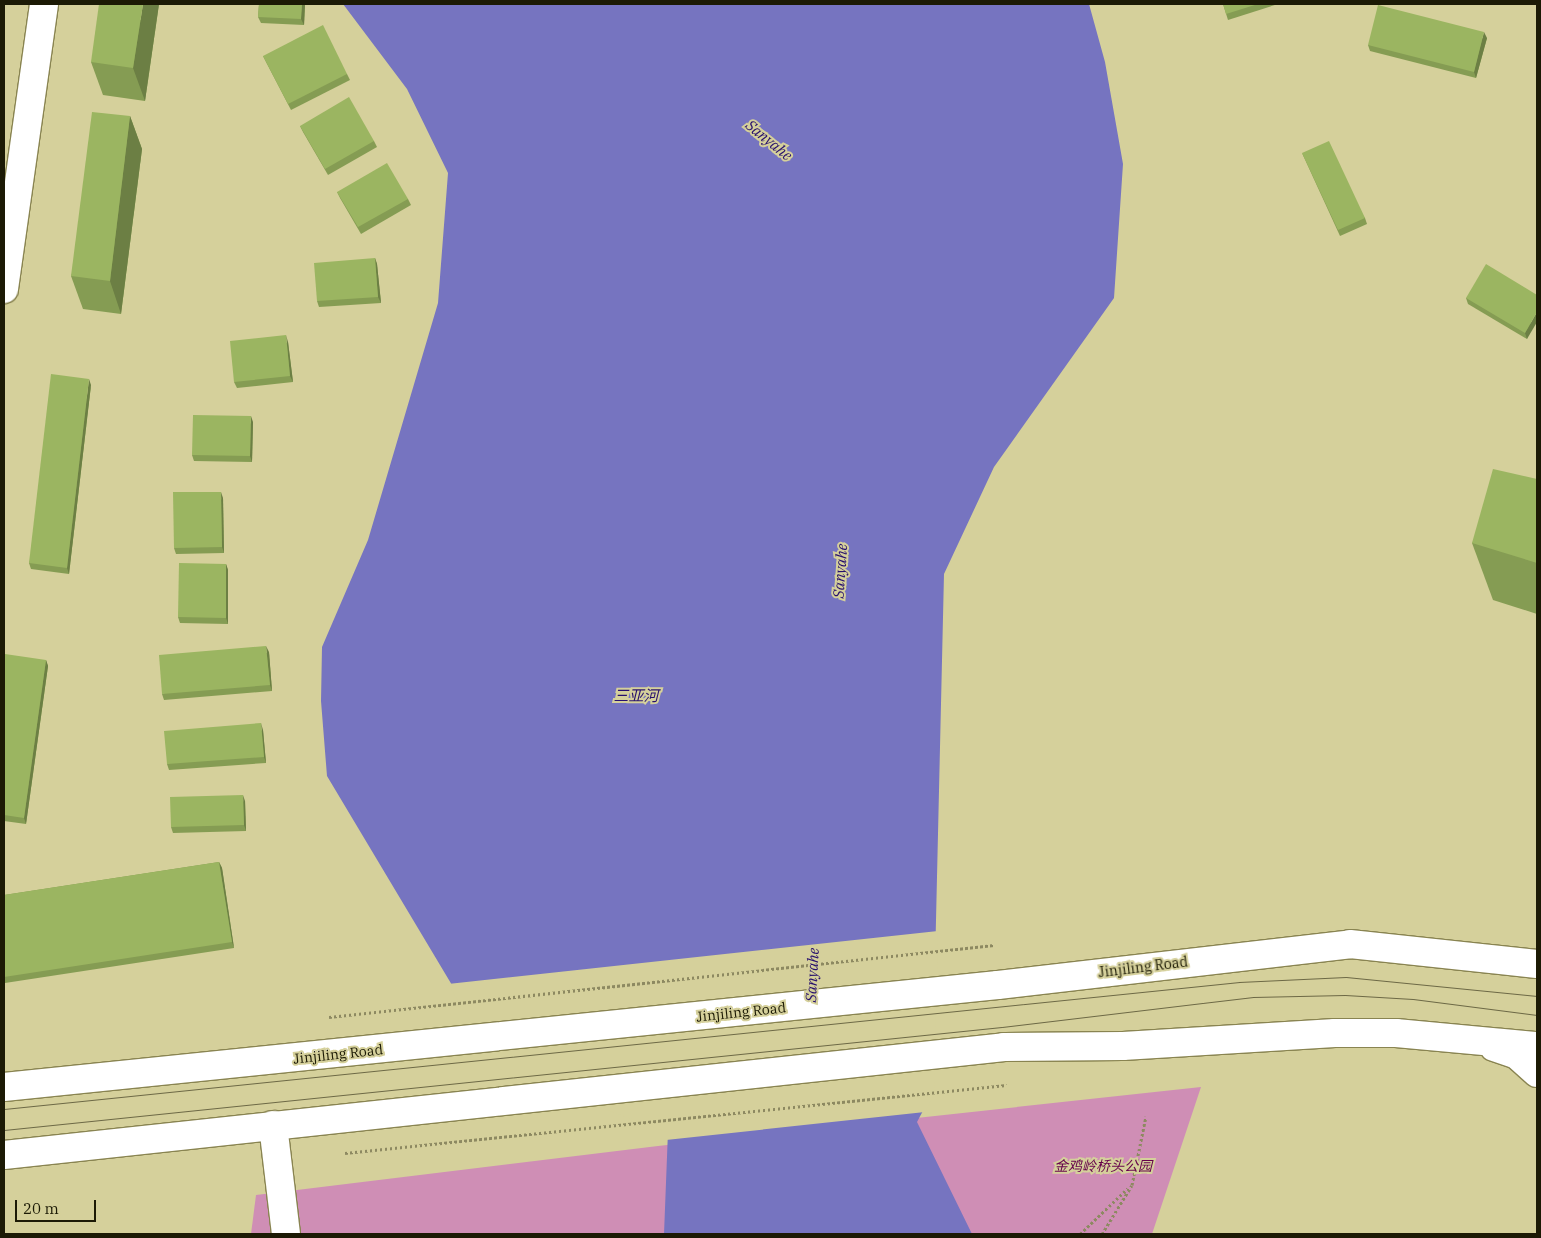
<!DOCTYPE html>
<meta charset="utf-8">
<style>
body{margin:0}
#map{position:relative;width:1541px;height:1238px;overflow:hidden;background:#d5d09b;font-family:"IBM Plex Serif","Noto Sans SC",serif}
div>[style]{position:absolute}
.green>*{inset:0;background:#cf8eb5}
.water>*{inset:0;background:#7674c0}
.pier>*{inset:0;background:#d5d09b}
.path>*{height:3px;margin-top:-1.5px;transform-origin:0;background:repeating-linear-gradient(90deg,#8d8961 0 2.5px,transparent 0 5px)}
.roads{filter:drop-shadow(1px 0 #898451) drop-shadow(-1px 0 #898451) drop-shadow(0 1px #898451) drop-shadow(0 -1px #898451)}
.minor>*{height:28px;margin:-14px;padding:0 14px;transform-origin:14px;border-radius:14px;background:#fff}
.primary>*{height:28px;margin:-14px;padding:0 14px;transform-origin:14px;border-radius:14px;background:#fff}
.tram>*{height:1px;margin:-0.5px;padding:0 0.5px;transform-origin:0.5px;border-radius:0.5px;background:#6d6946}
.wall>*{inset:0;background:#859c53}
.shaded-wall>*{inset:0;background:#6c7f44}
.building>*{inset:0;background:#9bb561}
span{translate:-50% -50%;white-space:nowrap;text-align:center;line-height:1.15;-webkit-text-stroke:4px #d5d09b;paint-order:stroke}
.street-label{font-size:14px;color:#1c1a05}
.park-label{font-size:14px;color:#65014b;font-style:italic}
.water-label{font-size:15px;color:#27106d;font-style:italic}
.frame{position:absolute;inset:0;border:5px solid #1c1a05;pointer-events:none}
.scale{position:absolute;left:15px;top:1200px;width:81px;height:22px;box-sizing:border-box;border:2px solid #1c1a05;border-top:0;padding-left:6px;font-size:15px;line-height:18px;white-space:nowrap;color:#1c1a05;-webkit-text-stroke:4px #d5d09b;paint-order:stroke}
</style>
<div id="map">
<div class="green">
<div style="clip-path:polygon(1201px 1087px,1152px 1234px,251px 1234px,256px 1195px,658px 1146px)"></div>
</div>
<div class="water">
<div style="clip-path:polygon(343px 4px,1089px 4px,1105px 62px,1123px 164px,1114px 298px,994px 467px,944px 574px,932px 1094px,917px 1122px,972px 1234px,664px 1234px,668px 1131px,501px 1067px,327px 776px,321px 701px,322px 647px,368px 540px,438px 303px,448px 173px,407px 89px)"></div>
</div>
<div class="pier">
<div style="clip-path:polygon(938px 931px,934px 1095px,925px 1112px,666px 1140px,666px 1132px,499px 1069px,448px 984px)"></div>
</div>
<div class="path">
<div style="left:329px;top:1017px;width:669px;rotate:-6.18deg"></div>
<div style="left:345px;top:1153px;width:665px;rotate:-5.86deg"></div>
<div style="left:1080px;top:1234px;width:66px;rotate:-43.8deg"></div>
<div style="left:1102px;top:1234px;width:57px;rotate:-58.5deg"></div>
<div style="left:1132px;top:1185px;width:70px;rotate:-78.5deg"></div>
</div>
<div class="roads">
<div class="minor">
<div style="left:4px;top:289px;width:288px;rotate:-82deg"></div>
<div style="left:273px;top:1125px;width:110px;rotate:83.2deg"></div>
</div>
<div class="primary">
<div style="left:1494px;top:1047px;width:24px;rotate:19deg"></div>
<div style="left:1517px;top:1055px;width:27px;rotate:42deg"></div>
<div style="left:4px;top:1087px;width:999px;rotate:-5.86deg"></div>
<div style="left:998px;top:985px;width:354px;rotate:-6.6deg"></div>
<div style="left:1350px;top:944px;width:188px;rotate:6.1deg"></div>
<div style="left:4px;top:1155px;width:1006px;rotate:-6.16deg"></div>
<div style="left:1004px;top:1047px;width:119px;rotate:-0.5deg"></div>
<div style="left:1123px;top:1046px;width:212px;rotate:-3.5deg"></div>
<div style="left:1335px;top:1033px;width:61px"></div>
<div style="left:1396px;top:1033px;width:142px;rotate:5.3deg"></div>
</div>
</div>
<div class="tram">
<div style="left:4px;top:1109px;width:1242px;rotate:-5.87deg"></div>
<div style="left:1239px;top:982px;width:107px;rotate:-2.7deg"></div>
<div style="left:1346px;top:977px;width:192px;rotate:5.7deg"></div>
<div style="left:4px;top:1130px;width:1003px;rotate:-5.89deg"></div>
<div style="left:1002px;top:1027px;width:253px;rotate:-6.8deg"></div>
<div style="left:1253px;top:997px;width:92px;rotate:-1.2deg"></div>
<div style="left:1345px;top:995px;width:68px;rotate:3.4deg"></div>
<div style="left:1413px;top:999px;width:125px;rotate:7.4deg"></div>
</div>
<div class="wall">
<div style="clip-path:polygon(159px 4px,145px 101px,103px 95px,91px 62px)"></div>
<div style="clip-path:polygon(259px 4px,305px 4px,304px 25px,261px 23px,258px 17px)"></div>
<div style="clip-path:polygon(1223px 4px,1278px 4px,1228px 20px)"></div>
<div style="clip-path:polygon(1487px 38px,1476px 78px,1370px 51px,1368px 45px)"></div>
<div style="clip-path:polygon(263px 56px,347px 74px,350px 80px,291px 110px,266px 62px)"></div>
<div style="clip-path:polygon(130px 116px,142px 149px,121px 314px,83px 309px,71px 276px)"></div>
<div style="clip-path:polygon(300px 126px,374px 141px,377px 147px,328px 175px,303px 132px)"></div>
<div style="clip-path:polygon(1302px 153px,1365px 218px,1367px 224px,1340px 236px)"></div>
<div style="clip-path:polygon(337px 192px,408px 199px,411px 205px,361px 234px,340px 198px)"></div>
<div style="clip-path:polygon(375px 258px,377px 264px,381px 303px,319px 307px,317px 301px)"></div>
<div style="clip-path:polygon(1537px 295px,1527px 339px,1468px 304px,1466px 298px)"></div>
<div style="clip-path:polygon(288px 342px,293px 382px,237px 388px,234px 382px)"></div>
<div style="clip-path:polygon(91px 385px,69px 574px,31px 569px,29px 563px)"></div>
<div style="clip-path:polygon(253px 422px,252px 462px,194px 461px,192px 455px)"></div>
<div style="clip-path:polygon(1537px 479px,1537px 614px,1493px 600px,1472px 543px)"></div>
<div style="clip-path:polygon(223px 498px,224px 553px,176px 554px,174px 548px)"></div>
<div style="clip-path:polygon(226px 564px,228px 570px,228px 624px,180px 623px,178px 617px)"></div>
<div style="clip-path:polygon(269px 652px,272px 691px,164px 700px,162px 694px)"></div>
<div style="clip-path:polygon(46px 660px,48px 666px,26px 824px,4px 821px,4px 666px)"></div>
<div style="clip-path:polygon(263px 730px,266px 763px,169px 770px,167px 764px)"></div>
<div style="clip-path:polygon(245px 801px,246px 831px,173px 833px,171px 827px)"></div>
<div style="clip-path:polygon(219px 862px,222px 868px,234px 948px,5px 983px,4px 981px,4px 895px)"></div>
</div>
<div class="shaded-wall">
<div style="clip-path:polygon(143px 4px,159px 4px,145px 101px,133px 68px)"></div>
<div style="clip-path:polygon(302px 4px,305px 4px,304px 25px,301px 19px)"></div>
<div style="clip-path:polygon(1484px 32px,1487px 38px,1476px 78px,1474px 72px)"></div>
<div style="clip-path:polygon(130px 116px,142px 149px,121px 314px,110px 281px)"></div>
<div style="clip-path:polygon(375px 258px,377px 264px,381px 303px,378px 297px)"></div>
<div style="clip-path:polygon(1537px 312px,1537px 322px,1527px 339px,1525px 333px)"></div>
<div style="clip-path:polygon(286px 335px,288px 342px,293px 382px,290px 376px)"></div>
<div style="clip-path:polygon(89px 379px,91px 385px,69px 574px,67px 568px)"></div>
<div style="clip-path:polygon(251px 416px,253px 422px,252px 462px,250px 456px)"></div>
<div style="clip-path:polygon(221px 492px,223px 498px,224px 553px,222px 547px)"></div>
<div style="clip-path:polygon(226px 564px,228px 570px,228px 624px,226px 618px)"></div>
<div style="clip-path:polygon(266px 646px,269px 652px,272px 691px,270px 685px)"></div>
<div style="clip-path:polygon(46px 660px,48px 666px,26px 824px,24px 818px)"></div>
<div style="clip-path:polygon(261px 723px,263px 730px,266px 763px,264px 757px)"></div>
<div style="clip-path:polygon(243px 795px,245px 801px,246px 831px,244px 825px)"></div>
<div style="clip-path:polygon(219px 862px,222px 868px,234px 948px,232px 942px)"></div>
</div>
<div class="building">
<div style="clip-path:polygon(99px 4px,143px 4px,133px 68px,91px 62px)"></div>
<div style="clip-path:polygon(259px 4px,302px 4px,301px 19px,258px 17px)"></div>
<div style="clip-path:polygon(1223px 4px,1258px 4px,1226px 14px)"></div>
<div style="clip-path:polygon(1378px 5px,1484px 32px,1474px 72px,1368px 45px)"></div>
<div style="clip-path:polygon(323px 25px,347px 74px,288px 104px,263px 56px)"></div>
<div style="clip-path:polygon(349px 97px,374px 141px,325px 169px,300px 126px)"></div>
<div style="clip-path:polygon(92px 112px,130px 116px,110px 281px,71px 276px)"></div>
<div style="clip-path:polygon(1329px 141px,1365px 218px,1338px 230px,1302px 153px)"></div>
<div style="clip-path:polygon(387px 163px,408px 199px,358px 227px,337px 192px)"></div>
<div style="clip-path:polygon(375px 258px,378px 297px,317px 301px,314px 263px)"></div>
<div style="clip-path:polygon(1486px 264px,1537px 295px,1537px 312px,1525px 333px,1466px 298px)"></div>
<div style="clip-path:polygon(286px 335px,290px 376px,234px 382px,230px 341px)"></div>
<div style="clip-path:polygon(51px 374px,89px 379px,67px 568px,29px 563px)"></div>
<div style="clip-path:polygon(193px 415px,251px 416px,250px 456px,192px 455px)"></div>
<div style="clip-path:polygon(1493px 469px,1537px 479px,1537px 563px,1472px 543px)"></div>
<div style="clip-path:polygon(173px 492px,221px 492px,222px 547px,174px 548px)"></div>
<div style="clip-path:polygon(179px 563px,226px 564px,226px 618px,178px 617px)"></div>
<div style="clip-path:polygon(266px 646px,270px 685px,162px 694px,159px 655px)"></div>
<div style="clip-path:polygon(5px 654px,46px 660px,24px 818px,4px 815px,4px 666px)"></div>
<div style="clip-path:polygon(261px 723px,264px 757px,167px 764px,164px 731px)"></div>
<div style="clip-path:polygon(243px 795px,244px 825px,171px 827px,170px 797px)"></div>
<div style="clip-path:polygon(219px 862px,232px 942px,4px 977px,4px 895px)"></div>
</div>
<div class="street-label">
<span style="left:1143px;top:967px;rotate:-7deg">Jinjiling Road</span>
<span style="left:741px;top:1012px;rotate:-6deg">Jinjiling Road</span>
<span style="left:338px;top:1054px;rotate:-6deg">Jinjiling Road</span>
</div>
<div class="park-label">
<span style="left:1103px;top:1166px">金鸡岭桥头公园</span>
</div>
<div class="water-label">
<span style="left:769px;top:140px;rotate:39deg">Sanyahe</span>
<span style="left:840px;top:571px;rotate:-86deg">Sanyahe</span>
<span style="left:636px;top:696px">三亚河</span>
<span style="left:812px;top:975px;rotate:-87deg">Sanyahe</span>
</div>
<div class="frame"></div>
<div class="scale">20 m</div>
</div>
